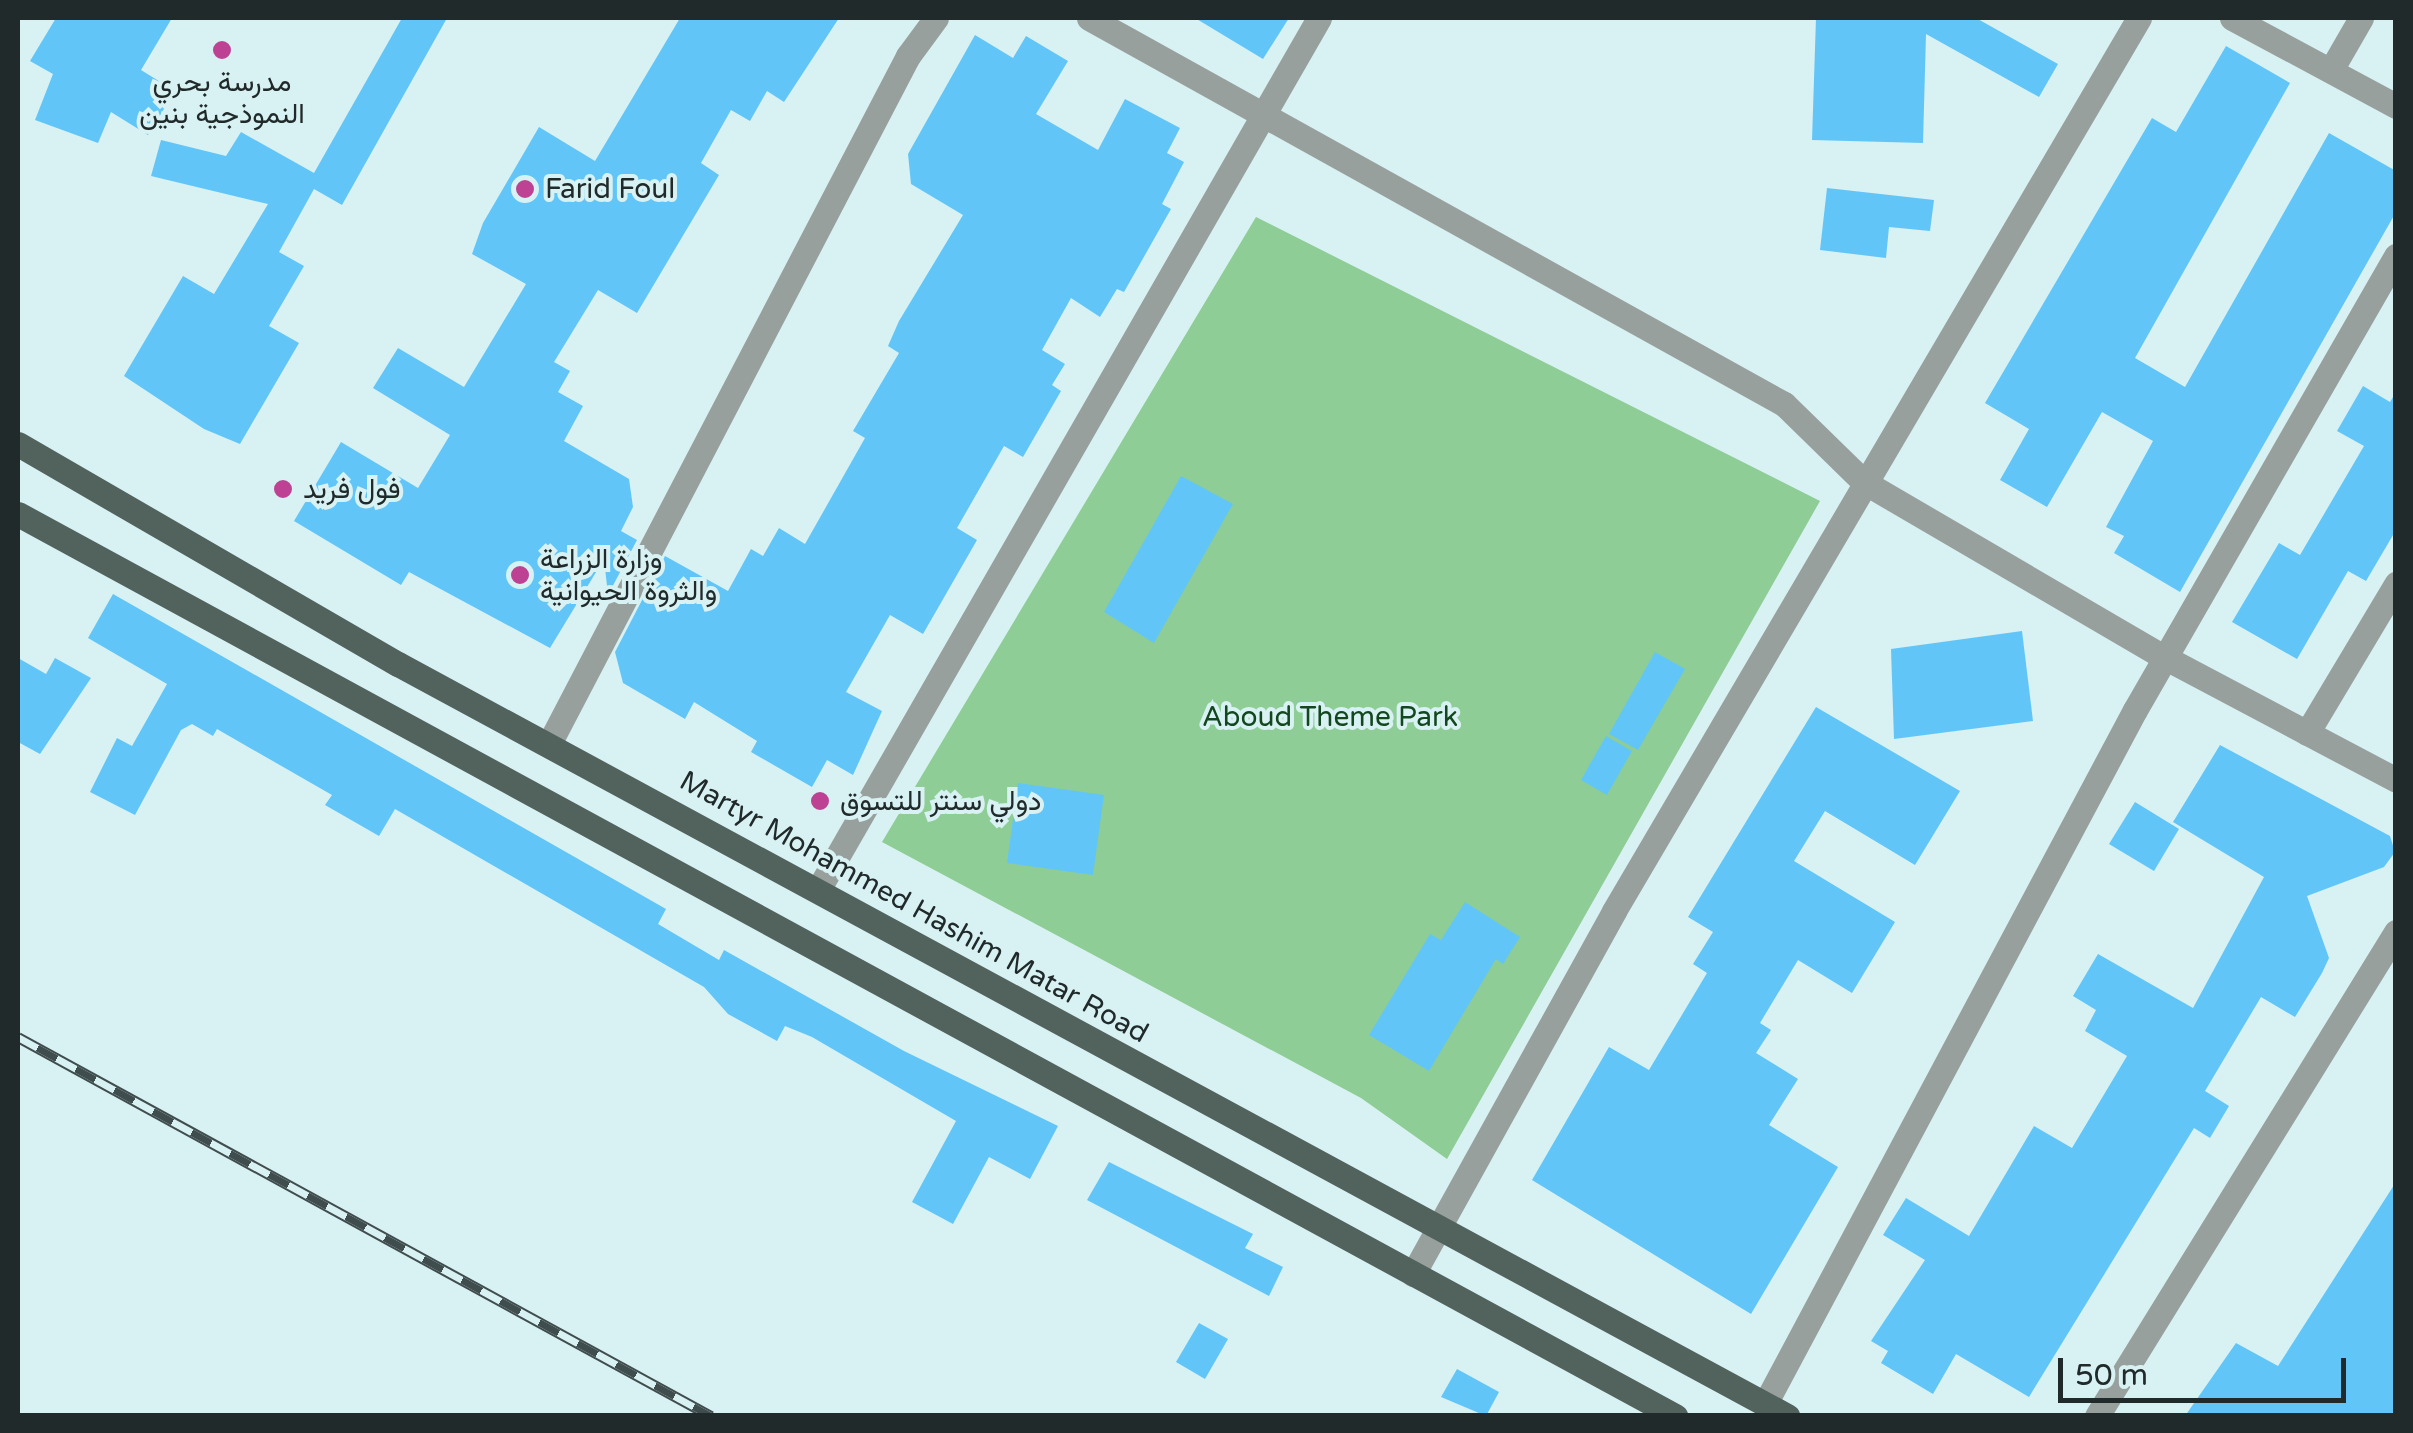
<!DOCTYPE html>
<meta charset="utf-8">
<style>
body{margin:0}
#map{position:relative;width:2413px;height:1433px;overflow:hidden;background:#d8f1f3;font-family:"Varela Round",Vazirmatn,sans-serif}
div>[style]{position:absolute}
.green>*{inset:0;background:#8ecd95}
.building>*{inset:0;background:#61c6f7}
.street>*{height:25px;margin:-12.5px;padding:0 12.5px;transform-origin:12.5px;border-radius:12.5px;background:#97a09d}
.primary>*{height:25px;margin:-12.5px;padding:0 12.5px;transform-origin:12.5px;border-radius:12.5px;background:#52635e}
.rail>*{height:11px;margin-top:-5.5px;transform-origin:0;background:repeating-linear-gradient(90deg,#d8f1f3 0 22px,#404d4e 0 44px);box-sizing:border-box;border-block:2px solid #404d4e}
.dots>*{width:28px;height:28px;translate:-50% -50%;box-sizing:border-box;border:5px solid #d8f1f3;border-radius:50%}
span{translate:-50% -50%;white-space:nowrap;text-align:center;line-height:1.15;-webkit-text-stroke:8px #d8f1f3;paint-order:stroke}
.poi-label{font-size:28px;color:#202a2b}
.left{translate:0 -50%;text-align:left}
.park-label{font-size:28px;color:#13471e}
.street-label{font-size:28px;color:#202a2b}
.frame{position:absolute;inset:0;border:20px solid #202a2b;pointer-events:none}
.scale{position:absolute;left:2058px;top:1358px;width:288px;height:45px;box-sizing:border-box;border:5px solid #202a2b;border-top:0;padding-left:12px;font-size:30px;line-height:35px;white-space:nowrap;color:#202a2b;-webkit-text-stroke:8px #d8f1f3;paint-order:stroke}
</style>
<div id="map">
<div class="green">
<div style="clip-path:polygon(1256px 217px,1820px 501px,1447px 1159px,1361px 1098px,882px 842px)"></div>
</div>
<div class="building">
<div style="clip-path:polygon(56px 18px,172px 18px,141px 70px,175px 91px,148px 135px,111px 112px,98px 143px,35px 120px,53px 74px,30px 61px)"></div>
<div style="clip-path:polygon(402px 18px,447px 18px,342px 205px,314px 189px,279px 252px,304px 266px,269px 326px,299px 343px,240px 444px,204px 429px,124px 376px,183px 276px,214px 294px,268px 204px,151px 176px,161px 140px,226px 156px,241px 132px,314px 173px)"></div>
<div style="clip-path:polygon(680px 18px,839px 18px,784px 102px,767px 91px,750px 121px,731px 110px,701px 163px,719px 175px,637px 313px,598px 290px,554px 362px,570px 371px,558px 392px,583px 406px,564px 441px,629px 479px,633px 507px,621px 531px,637px 540px,608px 595px,604px 559px,550px 648px,409px 572px,401px 585px,294px 521px,341px 442px,418px 488px,450px 435px,373px 388px,398px 348px,464px 387px,526px 284px,472px 254px,483px 223px,539px 127px,595px 161px)"></div>
<div style="clip-path:polygon(1195px 18px,1289px 18px,1263px 59px)"></div>
<div style="clip-path:polygon(1816px 18px,1976px 18px,2058px 64px,2039px 97px,1926px 34px,1923px 143px,1812px 140px)"></div>
<div style="clip-path:polygon(975px 35px,1013px 58px,1026px 36px,1068px 61px,1036px 114px,1098px 150px,1125px 99px,1180px 128px,1167px 153px,1184px 162px,1162px 204px,1171px 209px,1124px 292px,1117px 289px,1100px 317px,1071px 298px,1042px 350px,1065px 364px,1052px 385px,1061px 391px,1023px 457px,1004px 446px,957px 528px,977px 540px,923px 634px,890px 615px,846px 692px,882px 711px,853px 775px,827px 760px,812px 787px,751px 752px,757px 741px,694px 702px,685px 719px,623px 683px,615px 652px,665px 556px,728px 591px,751px 549px,763px 556px,779px 528px,805px 544px,865px 438px,853px 431px,899px 353px,888px 346px,899px 321px,963px 215px,911px 184px,908px 154px)"></div>
<div style="clip-path:polygon(2226px 46px,2290px 83px,2135px 358px,2185px 387px,2329px 133px,2396px 171px,2396px 212px,2180px 592px,2114px 553px,2124px 536px,2106px 527px,2153px 441px,2102px 412px,2047px 507px,2000px 480px,2029px 429px,1985px 403px,2152px 118px,2176px 132px)"></div>
<div style="clip-path:polygon(1827px 188px,1934px 200px,1930px 231px,1889px 227px,1886px 258px,1820px 250px)"></div>
<div style="clip-path:polygon(2363px 386px,2390px 402px,2396px 392px,2396px 530px,2366px 581px,2348px 571px,2297px 659px,2232px 622px,2279px 543px,2300px 555px,2364px 446px,2337px 431px)"></div>
<div style="clip-path:polygon(1181px 476px,1233px 504px,1154px 643px,1104px 612px)"></div>
<div style="clip-path:polygon(113px 594px,666px 909px,658px 924px,719px 960px,724px 950px,904px 1051px,1058px 1126px,1030px 1179px,989px 1157px,953px 1224px,912px 1202px,956px 1121px,812px 1037px,785px 1026px,777px 1041px,728px 1014px,704px 987px,395px 809px,379px 836px,325px 805px,332px 795px,217px 729px,213px 736px,192px 724px,181px 730px,135px 815px,90px 792px,117px 738px,132px 746px,167px 684px,88px 638px)"></div>
<div style="clip-path:polygon(2022px 631px,2033px 721px,1894px 739px,1891px 649px)"></div>
<div style="clip-path:polygon(1655px 652px,1685px 669px,1638px 750px,1609px 734px)"></div>
<div style="clip-path:polygon(18px 658px,46px 674px,55px 658px,91px 678px,40px 754px,18px 742px)"></div>
<div style="clip-path:polygon(1816px 707px,1960px 791px,1915px 865px,1825px 811px,1794px 861px,1895px 922px,1852px 993px,1798px 960px,1760px 1023px,1771px 1030px,1756px 1053px,1798px 1079px,1769px 1125px,1838px 1167px,1751px 1314px,1532px 1180px,1609px 1047px,1649px 1070px,1707px 973px,1693px 964px,1713px 932px,1688px 917px)"></div>
<div style="clip-path:polygon(1606px 736px,1632px 751px,1607px 795px,1581px 780px)"></div>
<div style="clip-path:polygon(2220px 745px,2390px 836px,2395px 852px,2384px 867px,2307px 896px,2329px 958px,2322px 973px,2295px 1017px,2261px 997px,2205px 1091px,2229px 1106px,2210px 1138px,2194px 1128px,2029px 1397px,1956px 1354px,1933px 1394px,1881px 1363px,1888px 1351px,1871px 1341px,1925px 1260px,1883px 1235px,1906px 1198px,1969px 1236px,2034px 1126px,2072px 1148px,2127px 1056px,2085px 1031px,2096px 1010px,2073px 996px,2098px 954px,2193px 1008px,2264px 877px,2173px 822px)"></div>
<div style="clip-path:polygon(1018px 783px,1104px 795px,1093px 875px,1007px 863px)"></div>
<div style="clip-path:polygon(2135px 802px,2179px 829px,2154px 871px,2109px 844px)"></div>
<div style="clip-path:polygon(1465px 902px,1520px 937px,1503px 964px,1496px 959px,1429px 1071px,1369px 1035px,1430px 934px,1441px 940px)"></div>
<div style="clip-path:polygon(1109px 1162px,1253px 1234px,1245px 1248px,1283px 1267px,1269px 1296px,1087px 1200px)"></div>
<div style="clip-path:polygon(2396px 1182px,2396px 1416px,2185px 1416px,2236px 1343px,2278px 1366px)"></div>
<div style="clip-path:polygon(1199px 1323px,1228px 1339px,1205px 1379px,1176px 1362px)"></div>
<div style="clip-path:polygon(1457px 1369px,1499px 1392px,1486px 1416px,1441px 1397px)"></div>
</div>
<div class="street">
<div style="left:1089px;top:18px;width:795px;rotate:29.05deg"></div>
<div style="left:1784px;top:404px;width:112px;rotate:44.3deg"></div>
<div style="left:1864px;top:482px;width:347px;rotate:30.3deg"></div>
<div style="left:2164px;top:657px;width:263px;rotate:27.9deg"></div>
<div style="left:2232px;top:18px;width:186px;rotate:28.2deg"></div>
<div style="left:2331px;top:70px;width:60px;rotate:-60deg"></div>
<div style="left:2307px;top:733px;width:174px;rotate:-59.1deg"></div>
<div style="left:550px;top:742px;width:774px;rotate:-62.44deg"></div>
<div style="left:908px;top:56px;width:47px;rotate:-53.6deg"></div>
<div style="left:818px;top:890px;width:1006px;rotate:-60.12deg"></div>
<div style="left:1413px;top:1274px;width:415px;rotate:-61deg"></div>
<div style="left:1614px;top:911px;width:1036px;rotate:-59.55deg"></div>
<div style="left:1765px;top:1404px;width:786px;rotate:-61.94deg"></div>
<div style="left:2135px;top:710px;width:524px;rotate:-60.11deg"></div>
<div style="left:2097px;top:1416px;width:569px;rotate:-58.29deg"></div>
</div>
<div class="primary">
<div style="left:18px;top:444px;width:439px;rotate:30.1deg"></div>
<div style="left:398px;top:664px;width:1580px;rotate:28.43deg"></div>
<div style="left:18px;top:514px;width:1887px;rotate:28.56deg"></div>
</div>
<div class="rail">
<div style="left:18px;top:1037px;width:790px;rotate:28.67deg"></div>
</div>
<div class="dots">
<div style="left:222px;top:50px;background:#be4293"></div>
<div style="left:525px;top:189px;background:#be4293"></div>
<div style="left:283px;top:489px;background:#be4293"></div>
<div style="left:520px;top:575px;background:#be4293"></div>
<div style="left:820px;top:801px;background:#be4293"></div>
</div>
<div class="poi-label">
<span style="left:222px;top:98px">مدرسة بحري<br>النموذجية بنين</span>
<span class="left" style="left:545px;top:189px">Farid Foul</span>
<span class="left" style="left:303px;top:489px">فول فريد</span>
<span class="left" style="left:540px;top:575px">وزارة الزراعة<br>والثروة الحيوانية</span>
<span class="left" style="left:840px;top:801px">دولي سنتر للتسوق</span>
</div>
<div class="park-label">
<span style="left:1330px;top:717px">Aboud Theme Park</span>
</div>
<div class="street-label">
<span style="left:914px;top:907px;rotate:29deg">Martyr Mohammed Hashim Matar Road</span>
</div>
<div class="frame"></div>
<div class="scale">50 m</div>
</div>
